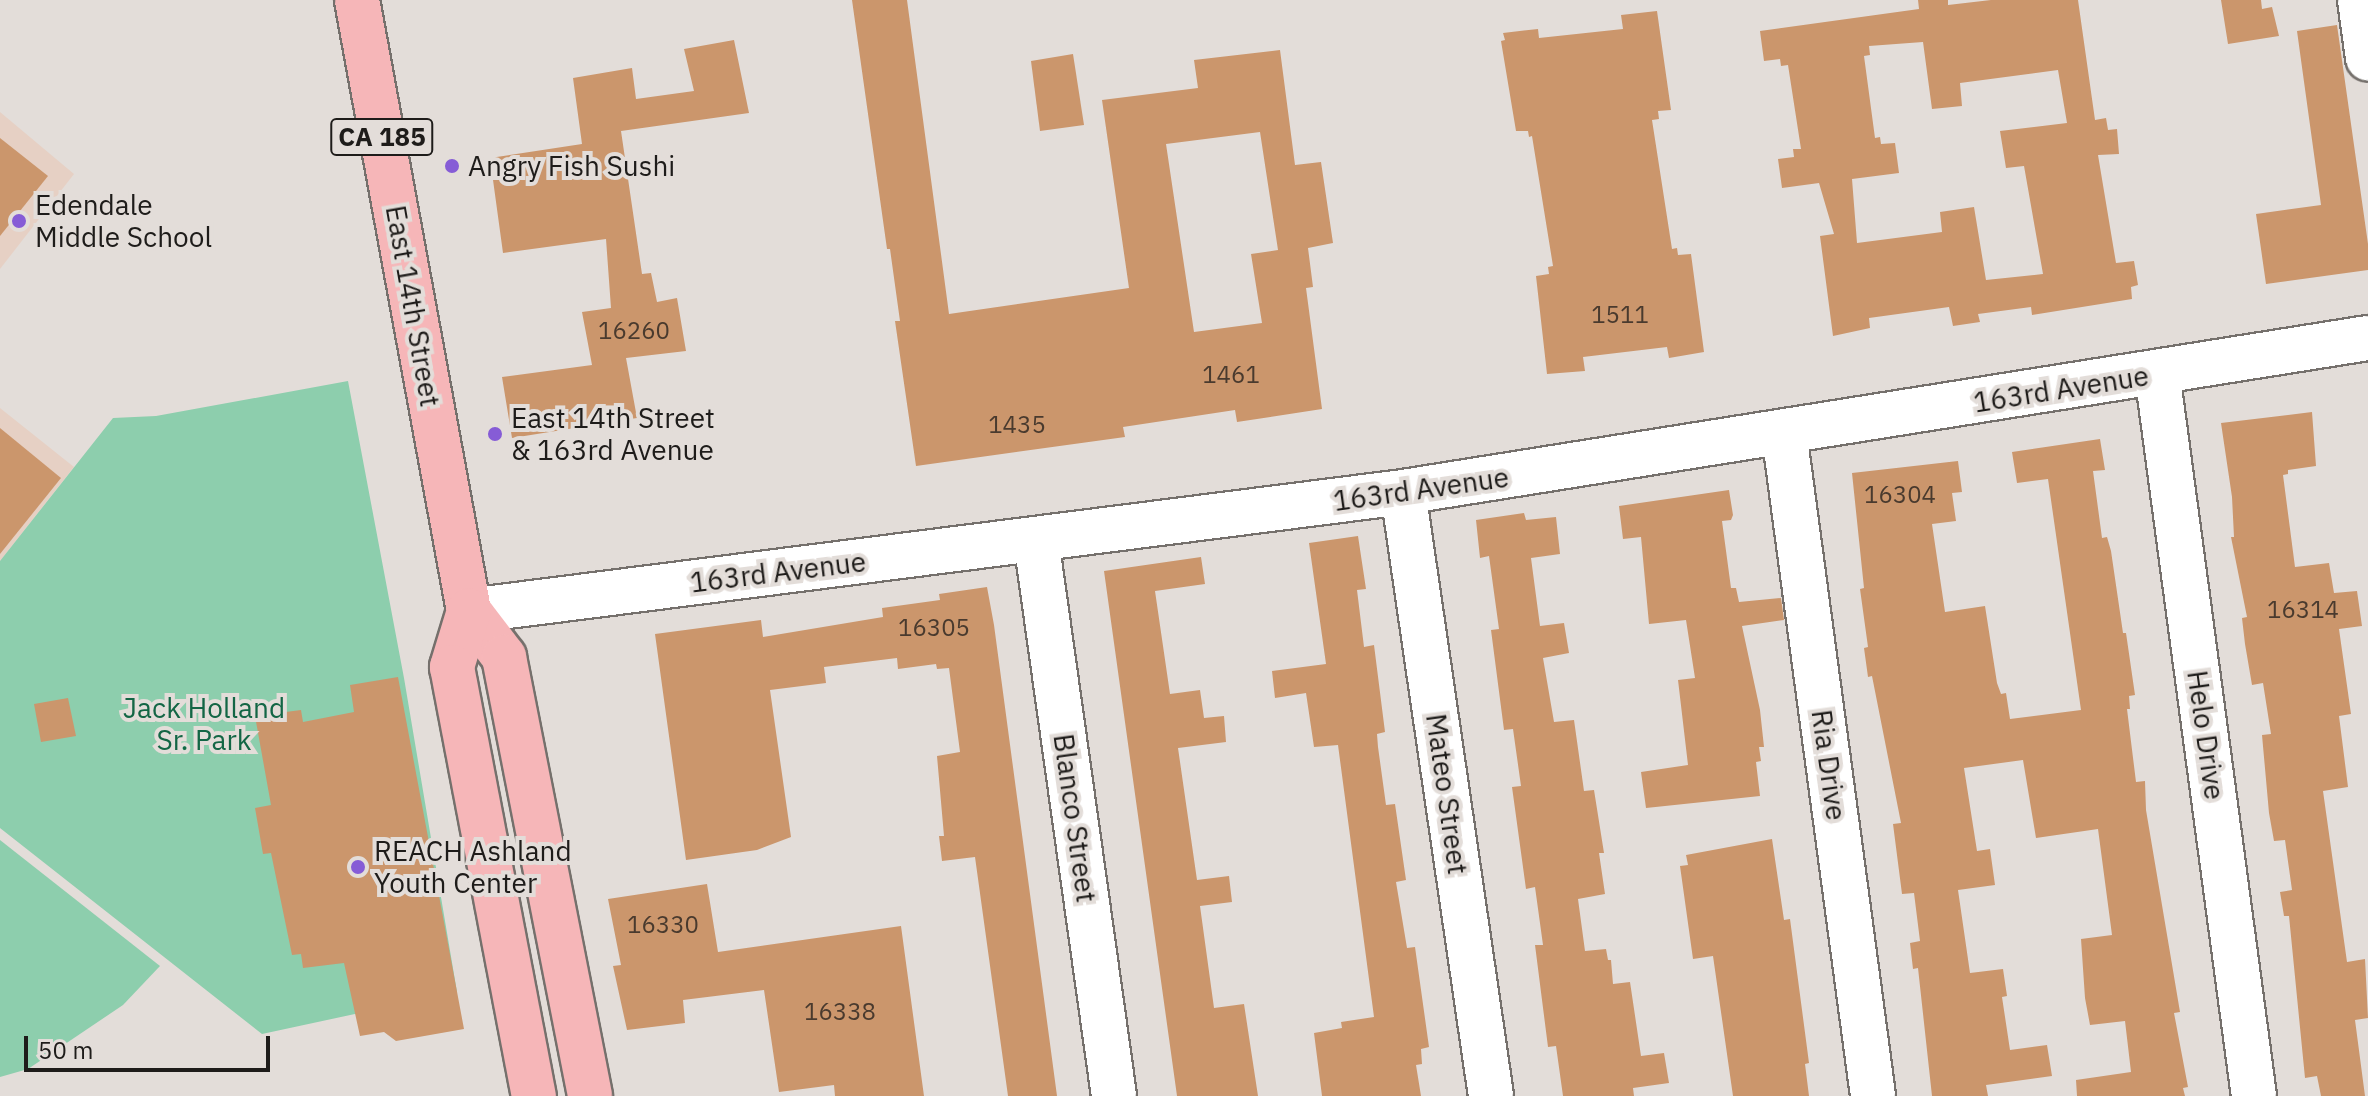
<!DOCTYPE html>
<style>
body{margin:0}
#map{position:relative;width:2368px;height:1096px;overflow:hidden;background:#e3ddd9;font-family:"IBM Plex Sans",sans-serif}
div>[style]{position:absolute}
.education>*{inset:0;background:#e6d0c4}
.green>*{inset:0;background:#8dcead}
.building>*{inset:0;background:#cb966c}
.roads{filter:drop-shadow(2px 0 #75706c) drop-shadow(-2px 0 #75706c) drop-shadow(0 2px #75706c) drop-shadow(0 -2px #75706c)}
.minor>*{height:44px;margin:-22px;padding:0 22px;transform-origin:22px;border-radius:22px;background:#fff}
.major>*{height:44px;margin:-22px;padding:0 22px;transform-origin:22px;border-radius:22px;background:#f6b6b8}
.dots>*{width:22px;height:22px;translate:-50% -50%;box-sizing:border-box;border:4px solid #e3ddd9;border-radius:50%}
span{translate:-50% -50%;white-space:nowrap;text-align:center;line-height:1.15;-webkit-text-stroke:8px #e3ddd9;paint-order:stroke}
.number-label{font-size:24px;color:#493a2e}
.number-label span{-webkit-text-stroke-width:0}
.shield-label span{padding:2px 6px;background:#e3ddd9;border:2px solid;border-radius:6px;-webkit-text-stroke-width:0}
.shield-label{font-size:26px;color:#1e1c1a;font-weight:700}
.poi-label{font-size:28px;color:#1e1c1a}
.left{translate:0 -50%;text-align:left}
.street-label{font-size:28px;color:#1e1c1a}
.park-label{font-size:28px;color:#136645}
.scale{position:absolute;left:24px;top:1036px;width:246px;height:36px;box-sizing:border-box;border:4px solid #1e1c1a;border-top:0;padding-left:10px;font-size:24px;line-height:28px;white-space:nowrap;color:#1e1c1a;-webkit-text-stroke:6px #e3ddd9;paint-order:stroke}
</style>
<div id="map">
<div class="education">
<div style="clip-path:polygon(0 112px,74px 174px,0 269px)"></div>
<div style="clip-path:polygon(0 408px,74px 467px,0 561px)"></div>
</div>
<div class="green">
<div style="clip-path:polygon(348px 381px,404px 678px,457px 992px,262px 1034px,0 828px,0 561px,113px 418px,156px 416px)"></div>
<div style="clip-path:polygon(0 840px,160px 966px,123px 1005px,28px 1069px,0 1077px)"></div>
</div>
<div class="building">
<div style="clip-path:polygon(evenodd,852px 0,907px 0,949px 314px,1129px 288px,1102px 100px,1198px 88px,1194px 60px,1280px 50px,1295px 165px,1321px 162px,1333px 243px,1308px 248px,1313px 287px,1306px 288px,1322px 409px,1237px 422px,1235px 410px,1123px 427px,1125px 437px,916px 466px,895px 321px,900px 321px,890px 249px,887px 249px,852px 0,1260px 132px,1278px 250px,1251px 254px,1262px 323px,1194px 332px,1166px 144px,1260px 132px)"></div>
<div style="clip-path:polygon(evenodd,1918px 0,1948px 0,1948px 5px,1991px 0,2078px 0,2095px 120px,2106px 118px,2108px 130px,2117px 129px,2119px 154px,2098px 155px,2116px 263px,2134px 261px,2138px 285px,2131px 287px,2132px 299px,2032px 315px,2031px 307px,1978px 314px,1980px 322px,1953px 326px,1949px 307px,1869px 318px,1870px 328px,1833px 336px,1820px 236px,1834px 234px,1819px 183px,1782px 188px,1778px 159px,1794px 157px,1793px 149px,1801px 149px,1788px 65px,1781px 66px,1780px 59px,1764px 61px,1760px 31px,1919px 9px,1918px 0,1923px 42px,1932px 109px,1962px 106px,1960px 83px,2058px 70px,2067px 123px,2000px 131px,2006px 168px,2024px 166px,2043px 274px,1986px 280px,1974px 207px,1940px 212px,1942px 232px,1857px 243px,1852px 179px,1899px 173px,1895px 143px,1881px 144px,1880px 137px,1875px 138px,1864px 56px,1870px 55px,1869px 46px,1923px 42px)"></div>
<div style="clip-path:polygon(2221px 0,2261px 0,2262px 9px,2272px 7px,2279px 36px,2228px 44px)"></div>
<div style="clip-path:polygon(1657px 11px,1671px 110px,1658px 111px,1659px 119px,1652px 120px,1672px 249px,1677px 248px,1678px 255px,1691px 254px,1704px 352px,1669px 358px,1667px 347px,1583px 357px,1585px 371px,1547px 374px,1536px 276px,1549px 274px,1548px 267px,1553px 266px,1532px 136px,1529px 137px,1528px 131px,1516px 131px,1501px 41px,1505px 40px,1503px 33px,1538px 29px,1539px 38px,1623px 29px,1621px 15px)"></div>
<div style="clip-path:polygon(2337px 25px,2368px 244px,2368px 270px,2266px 284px,2256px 214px,2321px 205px,2297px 31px)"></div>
<div style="clip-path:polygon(734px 40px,749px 113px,621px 131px,642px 274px,651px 273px,657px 302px,677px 298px,686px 351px,626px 358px,637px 418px,512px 438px,502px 377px,592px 365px,582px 312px,611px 308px,606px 239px,503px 253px,490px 158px,582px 144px,573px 78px,632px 68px,636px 99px,694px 91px,684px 49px)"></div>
<div style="clip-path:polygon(1073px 54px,1084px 125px,1040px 131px,1031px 61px)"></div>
<div style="clip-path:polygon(0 138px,48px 176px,0 236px)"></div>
<div style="clip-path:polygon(2312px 412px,2316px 466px,2288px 470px,2288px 474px,2283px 475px,2295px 567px,2329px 563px,2334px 593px,2357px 591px,2362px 626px,2339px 629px,2351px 714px,2339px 716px,2348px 787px,2323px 791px,2347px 962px,2365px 959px,2368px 1018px,2355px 1020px,2365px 1096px,2321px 1096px,2317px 1076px,2305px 1078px,2289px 916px,2284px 916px,2280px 892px,2292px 890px,2285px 840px,2274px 841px,2269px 813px,2262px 735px,2271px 734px,2263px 683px,2252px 685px,2245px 644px,2242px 618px,2247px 617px,2231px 537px,2234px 537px,2232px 497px,2221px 423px)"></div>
<div style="clip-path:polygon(0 428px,61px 478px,0 554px)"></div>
<div style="clip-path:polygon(2100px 439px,2105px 470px,2093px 471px,2102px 538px,2107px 537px,2111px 551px,2123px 633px,2126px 633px,2135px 695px,2129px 696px,2130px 709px,2127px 709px,2136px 782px,2145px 781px,2146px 810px,2180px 1012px,2174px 1013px,2188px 1087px,2183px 1088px,2185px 1096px,2077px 1096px,2076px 1080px,2131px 1072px,2125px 1021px,2090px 1025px,2085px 998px,2081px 939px,2112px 935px,2098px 829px,2036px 838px,2023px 760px,1964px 768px,1977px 851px,1990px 849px,1995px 885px,1958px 890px,1970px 973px,2003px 969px,2007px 996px,2002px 997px,2010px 1050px,2047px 1045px,2052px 1076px,1986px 1085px,1988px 1096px,1932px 1096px,1918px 968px,1913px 969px,1910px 943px,1920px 941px,1914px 893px,1902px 894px,1893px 824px,1901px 823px,1872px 676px,1868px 677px,1864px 648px,1868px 647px,1860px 589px,1864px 588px,1852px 473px,1958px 461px,1962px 492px,1952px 493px,1956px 521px,1932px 524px,1945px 612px,1985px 606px,1997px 683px,2001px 694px,2006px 693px,2010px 719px,2081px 710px,2048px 479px,2017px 483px,2012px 452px)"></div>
<div style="clip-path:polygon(1729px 490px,1733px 515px,1731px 520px,1722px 521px,1731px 588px,1736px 588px,1739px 602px,1781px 598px,1784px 620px,1742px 626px,1760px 710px,1764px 747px,1759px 747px,1761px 761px,1756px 762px,1760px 796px,1646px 808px,1641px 772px,1688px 765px,1678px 680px,1695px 678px,1686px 620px,1649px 624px,1641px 537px,1623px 539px,1619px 506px)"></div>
<div style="clip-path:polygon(1524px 513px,1526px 520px,1556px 517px,1560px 554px,1531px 558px,1540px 626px,1564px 623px,1569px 653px,1543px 658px,1554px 722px,1574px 720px,1584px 791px,1594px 790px,1604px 853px,1599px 853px,1605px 894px,1578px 899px,1585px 951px,1606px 949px,1608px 960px,1611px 960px,1613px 984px,1630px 982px,1641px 1056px,1664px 1053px,1669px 1083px,1633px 1088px,1634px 1096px,1563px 1096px,1556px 1046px,1548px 1047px,1535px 945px,1543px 945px,1535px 887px,1526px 889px,1512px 787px,1521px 786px,1513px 729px,1504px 730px,1491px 630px,1499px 629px,1489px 556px,1480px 558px,1476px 520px)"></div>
<div style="clip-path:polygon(1358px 536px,1366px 589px,1357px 590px,1364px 647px,1374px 645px,1385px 732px,1377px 734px,1378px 747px,1386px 805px,1395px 804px,1406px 880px,1396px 882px,1407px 948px,1415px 947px,1429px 1047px,1421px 1049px,1422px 1064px,1416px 1065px,1421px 1096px,1322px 1096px,1314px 1033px,1342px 1028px,1341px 1022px,1374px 1017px,1338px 745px,1314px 747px,1306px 693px,1275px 698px,1272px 671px,1326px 664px,1309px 543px)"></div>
<div style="clip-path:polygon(1201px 557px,1205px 584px,1155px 591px,1170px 694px,1200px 690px,1204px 718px,1224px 716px,1226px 742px,1178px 748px,1197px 880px,1229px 876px,1232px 902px,1200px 906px,1214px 1008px,1244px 1004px,1258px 1096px,1177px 1096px,1104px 571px)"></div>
<div style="clip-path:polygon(987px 587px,994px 625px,1057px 1096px,1008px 1096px,975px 857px,942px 861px,939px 836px,944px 836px,937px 756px,960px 752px,949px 668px,937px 669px,936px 664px,898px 669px,897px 658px,824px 667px,826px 683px,770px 690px,791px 837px,757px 850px,686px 860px,655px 634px,761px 620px,763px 637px,883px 617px,882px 608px,940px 600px,939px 594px)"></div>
<div style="clip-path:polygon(398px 677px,464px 1029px,396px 1041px,384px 1032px,360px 1036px,344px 963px,303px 968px,301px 954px,292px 955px,271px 853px,263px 854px,255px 808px,271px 805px,255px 716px,301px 710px,303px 722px,354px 712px,350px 685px)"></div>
<div style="clip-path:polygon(68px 698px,76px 736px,41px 742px,34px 704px)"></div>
<div style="clip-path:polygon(1772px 839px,1784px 920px,1790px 919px,1809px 1063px,1805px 1064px,1809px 1096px,1733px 1096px,1713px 956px,1693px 959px,1680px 866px,1688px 865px,1686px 855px)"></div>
<div style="clip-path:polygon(707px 884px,718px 952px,901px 926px,924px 1096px,835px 1096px,834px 1085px,779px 1092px,764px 990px,683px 1000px,685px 1023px,627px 1030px,613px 966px,621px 965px,608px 899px)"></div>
</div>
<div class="roads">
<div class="minor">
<div style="left:2360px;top:0;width:59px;rotate:82.1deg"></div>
<div style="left:2157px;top:373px;width:729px;rotate:82.36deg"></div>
<div style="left:1784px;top:433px;width:669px;rotate:82.35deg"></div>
<div style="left:1403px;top:492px;width:610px;rotate:81.71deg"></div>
<div style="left:1036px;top:540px;width:561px;rotate:82.01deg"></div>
<div style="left:469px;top:611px;width:942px;rotate:-7.26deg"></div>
<div style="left:1403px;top:492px;width:977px;rotate:-9.07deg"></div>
</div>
<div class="major">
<div style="left:357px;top:0;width:621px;rotate:79.61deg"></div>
<div style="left:469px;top:611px;width:58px;rotate:52.7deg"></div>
<div style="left:504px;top:657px;width:447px;rotate:78.9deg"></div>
<div style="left:469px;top:611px;width:59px;rotate:106.9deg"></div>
<div style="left:452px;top:667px;width:437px;rotate:79.2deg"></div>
</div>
</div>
<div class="dots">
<div style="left:452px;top:166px;background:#865cd6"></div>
<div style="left:19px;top:221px;background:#865cd6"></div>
<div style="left:495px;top:434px;background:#865cd6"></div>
<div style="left:358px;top:867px;background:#865cd6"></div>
</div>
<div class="number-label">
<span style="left:1620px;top:315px">1511</span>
<span style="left:634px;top:331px">16260</span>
<span style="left:1231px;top:375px">1461</span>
<span style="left:1017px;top:425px">1435</span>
<span style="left:1900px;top:495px">16304</span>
<span style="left:2303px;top:610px">16314</span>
<span style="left:934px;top:628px">16305</span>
<span style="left:663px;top:925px">16330</span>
<span style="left:840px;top:1012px">16338</span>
</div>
<div class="shield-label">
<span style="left:382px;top:137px">CA 185</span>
</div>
<div class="poi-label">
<span class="left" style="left:468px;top:166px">Angry Fish Sushi</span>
<span class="left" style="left:35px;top:221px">Edendale<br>Middle School</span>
<span class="left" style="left:511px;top:434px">East 14th Street<br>&amp; 163rd Avenue</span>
<span class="left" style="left:374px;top:867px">REACH Ashland<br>Youth Center</span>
</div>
<div class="street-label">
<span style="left:413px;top:306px;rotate:80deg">East 14th Street</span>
<span style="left:2061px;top:389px;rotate:-9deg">163rd Avenue</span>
<span style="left:1421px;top:489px;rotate:-8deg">163rd Avenue</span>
<span style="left:778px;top:572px;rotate:-7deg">163rd Avenue</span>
<span style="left:2206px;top:735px;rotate:82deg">Helo Drive</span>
<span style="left:1829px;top:765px;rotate:82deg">Ria Drive</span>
<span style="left:1447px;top:794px;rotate:82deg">Mateo Street</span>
<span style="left:1075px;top:818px;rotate:82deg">Blanco Street</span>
</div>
<div class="park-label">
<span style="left:204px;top:724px">Jack Holland<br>Sr. Park</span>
</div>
<div class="scale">50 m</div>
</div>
